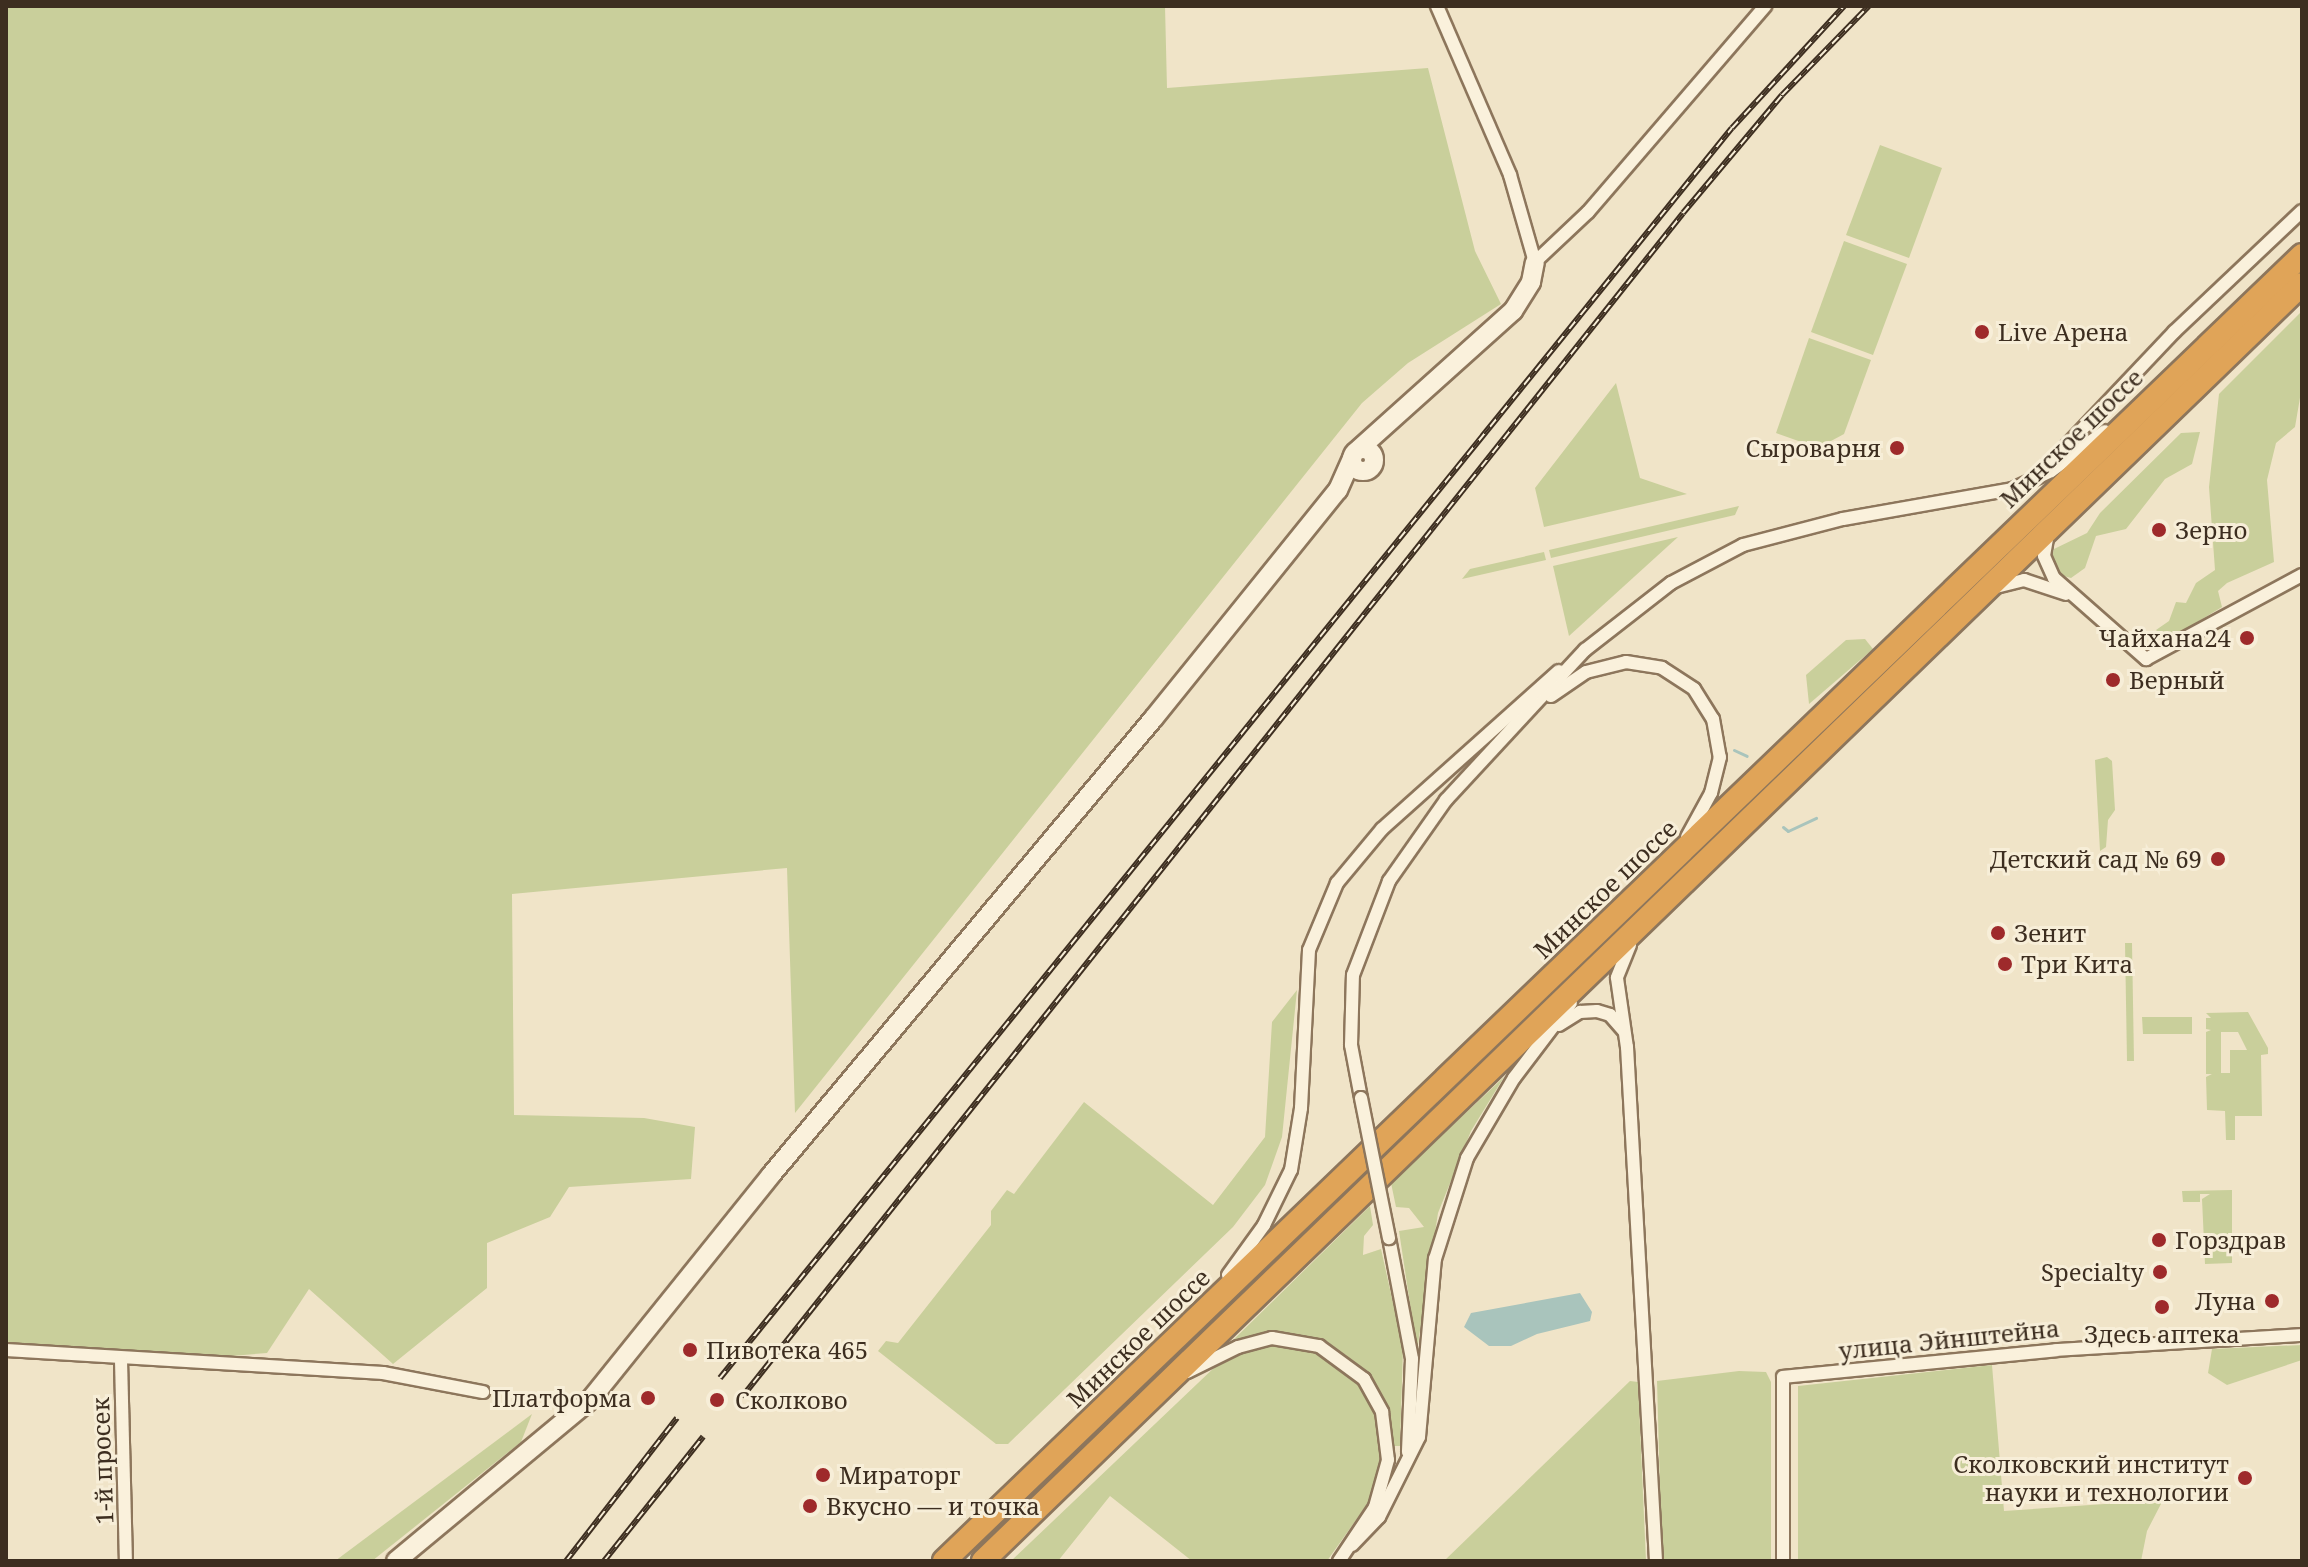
<!DOCTYPE html>
<meta charset="utf-8">
<style>
body{margin:0}
#map{position:relative;width:2308px;height:1567px;overflow:hidden;background:#f0e4c8;font-family:"Noto Serif",serif}
div>[style]{position:absolute}
.green>*{inset:0;background:#c9cf9b}
.water>*{inset:0;background:#a9c4bc}
.stream>*{height:3px;margin:-1.5px;padding:0 1.5px;transform-origin:1.5px;border-radius:1.5px;background:#a9c4bc}
.roads{filter:drop-shadow(2px 0 #8d765c) drop-shadow(-2px 0 #8d765c) drop-shadow(0 2px #8d765c) drop-shadow(0 -2px #8d765c)}
.street>*{height:12px;margin:-6px;padding:0 6px;transform-origin:6px;border-radius:6px;background:#faf1dc}
.secondary>*{height:18px;margin:-9px;padding:0 9px;transform-origin:9px;border-radius:9px;background:#faf1dc}
.secondary>.ring{margin:-9px;padding:0;box-sizing:content-box;background:none;border:18px solid #faf1dc;border-radius:50%}
.highway>*{height:22px;margin:-11px;padding:0 11px;transform-origin:11px;border-radius:11px;background:#e0a458}
.rail>*{height:6px;margin-top:-3px;transform-origin:0;background:repeating-linear-gradient(90deg,#f7eed8 0 9px,#3d2e20 0 18px);box-sizing:border-box;border-block:2px solid #3d2e20}
.bridges{filter:drop-shadow(2px 0 #8d765c) drop-shadow(-2px 0 #8d765c) drop-shadow(0 2px #8d765c) drop-shadow(0 -2px #8d765c)}
.street-bridge>*{height:12px;margin:-6px;padding:0 6px;transform-origin:6px;border-radius:6px;background:#faf1dc}
.dots>*{width:22px;height:22px;translate:-50% -50%;box-sizing:border-box;border:4px solid #f7eed8;border-radius:50%}
span{translate:-50% -50%;white-space:nowrap;text-align:center;line-height:1.15;-webkit-text-stroke:6px #f7eed8;paint-order:stroke}
.poi-label{font-size:24px;color:#3d2e20}
.left{translate:0 -50%;text-align:left}
.right{translate:-100% -50%;text-align:right}
.street-label{font-size:24px;color:#3d2e20}
.frame{position:absolute;inset:0;border:8px solid #3d2e20;pointer-events:none}
</style>
<div id="map">
<div class="green">
<div style="clip-path:polygon(6px 6px,1165px 6px,1167px 88px,1428px 68px,1475px 251px,1501px 304px,1408px 363px,1362px 403px,795px 1113px,787px 868px,512px 894px,514px 1115px,644px 1118px,695px 1127px,691px 1179px,569px 1187px,550px 1217px,487px 1243px,487px 1288px,393px 1364px,309px 1289px,267px 1353px,206px 1358px,6px 1342px)"></div>
<div style="clip-path:polygon(1880px 145px,1942px 168px,1909px 258px,1846px 235px)"></div>
<div style="clip-path:polygon(1844px 241px,1907px 264px,1873px 355px,1811px 332px)"></div>
<div style="clip-path:polygon(2302px 311px,2302px 386px,2295px 427px,2276px 443px,2267px 480px,2274px 562px,2227px 583px,2218px 591px,2222px 607px,2166px 641px,2156px 630px,2169px 621px,2176px 602px,2186px 603px,2196px 583px,2215px 570px,2209px 487px,2219px 394px)"></div>
<div style="clip-path:polygon(1809px 338px,1871px 360px,1844px 434px,1818px 448px,1776px 433px)"></div>
<div style="clip-path:polygon(1616px 383px,1640px 478px,1687px 494px,1544px 527px,1535px 488px)"></div>
<div style="clip-path:polygon(2200px 432px,2192px 464px,2165px 479px,2126px 529px,2096px 536px,2085px 568px,2071px 578px,2060px 575px,2051px 560px,2054px 549px,2087px 533px,2100px 513px,2181px 433px)"></div>
<div style="clip-path:polygon(1739px 506px,1735px 515px,1551px 558px,1549px 550px)"></div>
<div style="clip-path:polygon(1678px 537px,1569px 636px,1553px 566px)"></div>
<div style="clip-path:polygon(1544px 552px,1546px 560px,1462px 579px,1470px 569px)"></div>
<div style="clip-path:polygon(1865px 639px,1873px 649px,1809px 704px,1806px 675px,1846px 640px)"></div>
<div style="clip-path:polygon(2107px 757px,2112px 761px,2115px 810px,2108px 820px,2106px 847px,2100px 851px,2095px 760px)"></div>
<div style="clip-path:polygon(2125px 943px,2132px 943px,2134px 1061px,2127px 1061px)"></div>
<div style="clip-path:polygon(1297px 990px,1282px 1137px,1265px 1185px,1233px 1227px,1008px 1444px,996px 1444px,878px 1351px,886px 1341px,898px 1343px,991px 1225px,991px 1211px,1007px 1190px,1014px 1194px,1084px 1102px,1213px 1205px,1265px 1137px,1272px 1022px)"></div>
<div style="clip-path:polygon(evenodd,2248px 1012px,2268px 1048px,2268px 1054px,2261px 1055px,2262px 1116px,2235px 1116px,2235px 1140px,2226px 1140px,2225px 1111px,2207px 1110px,2206px 1077px,2212px 1074px,2206px 1074px,2206px 1032px,2211px 1030px,2206px 1029px,2206px 1018px,2211px 1018px,2206px 1013px,2248px 1012px,2221px 1032px,2238px 1032px,2247px 1050px,2230px 1050px,2230px 1073px,2221px 1073px,2221px 1032px)"></div>
<div style="clip-path:polygon(2142px 1017px,2192px 1017px,2192px 1034px,2143px 1034px)"></div>
<div style="clip-path:polygon(1504px 1077px,1471px 1131px,1438px 1213px,1417px 1350px,1399px 1231px,1424px 1227px,1409px 1208px,1396px 1207px,1391px 1183px)"></div>
<div style="clip-path:polygon(2232px 1190px,2232px 1263px,2205px 1264px,2202px 1199px,2210px 1194px,2200px 1194px,2200px 1202px,2183px 1202px,2182px 1191px)"></div>
<div style="clip-path:polygon(1370px 1206px,1373px 1225px,1364px 1236px,1363px 1255px,1381px 1249px,1403px 1348px,1400px 1446px,1393px 1446px,1389px 1416px,1376px 1390px,1346px 1355px,1316px 1340px,1290px 1334px,1267px 1334px,1227px 1346px)"></div>
<div style="clip-path:polygon(1280px 1344px,1324px 1354px,1360px 1383px,1380px 1425px,1382px 1470px,1375px 1493px,1327px 1561px,1192px 1561px,1110px 1496px,1058px 1561px,1011px 1561px,1218px 1364px,1254px 1347px)"></div>
<div style="clip-path:polygon(2302px 1345px,2302px 1360px,2227px 1385px,2208px 1373px,2212px 1349px)"></div>
<div style="clip-path:polygon(1992px 1365px,2004px 1511px,2163px 1500px,2147px 1531px,2141px 1561px,1798px 1561px,1798px 1386px)"></div>
<div style="clip-path:polygon(1739px 1371px,1766px 1372px,1771px 1382px,1771px 1561px,1662px 1561px,1657px 1381px)"></div>
<div style="clip-path:polygon(1630px 1381px,1638px 1382px,1646px 1561px,1444px 1561px)"></div>
<div style="clip-path:polygon(532px 1414px,521px 1442px,372px 1561px,335px 1561px)"></div>
</div>
<div class="water">
<div style="clip-path:polygon(1580px 1293px,1592px 1312px,1590px 1321px,1537px 1334px,1511px 1346px,1489px 1346px,1464px 1327px,1471px 1313px)"></div>
</div>
<div class="stream">
<div style="left:1734px;top:750px;width:14px;rotate:25deg"></div>
<div style="left:1783px;top:827px;width:6px;rotate:39deg"></div>
<div style="left:1788px;top:831px;width:31px;rotate:-25deg"></div>
</div>
<div class="roads">
<div class="street">
<div style="left:1437px;top:6px;width:184px;rotate:66.6deg"></div>
<div style="left:1510px;top:175px;width:91px;rotate:74deg"></div>
<div style="left:1535px;top:262px;width:73px;rotate:-43.3deg"></div>
<div style="left:1588px;top:212px;width:272px;rotate:-49.3deg"></div>
<div style="left:2052px;top:461px;width:178px;rotate:-46.6deg"></div>
<div style="left:2174px;top:332px;width:176px;rotate:-43.4deg"></div>
<div style="left:2048px;top:533px;width:23px;rotate:100deg"></div>
<div style="left:2044px;top:556px;width:24px;rotate:66deg"></div>
<div style="left:2054px;top:578px;width:123px;rotate:41.4deg"></div>
<div style="left:2146px;top:659px;width:177px;rotate:-28.3deg"></div>
<div style="left:1996px;top:587px;width:29px;rotate:-14deg"></div>
<div style="left:2024px;top:580px;width:44px;rotate:18.4deg"></div>
<div style="left:1551px;top:696px;width:42px;rotate:-34.4deg"></div>
<div style="left:1586px;top:672px;width:41px;rotate:-14deg"></div>
<div style="left:1626px;top:662px;width:36px;rotate:9deg"></div>
<div style="left:1662px;top:668px;width:38px;rotate:33deg"></div>
<div style="left:1694px;top:689px;width:36px;rotate:58deg"></div>
<div style="left:1713px;top:719px;width:39px;rotate:80deg"></div>
<div style="left:1720px;top:757px;width:37px;rotate:104deg"></div>
<div style="left:1711px;top:793px;width:50px;rotate:118.6deg"></div>
<div style="left:1630px;top:945px;width:35px;rotate:112deg"></div>
<div style="left:1617px;top:978px;width:70px;rotate:81.8deg"></div>
<div style="left:1627px;top:1047px;width:515px;rotate:86.77deg"></div>
<div style="left:1559px;top:1025px;width:25px;rotate:-32deg"></div>
<div style="left:1580px;top:1012px;width:17px;rotate:-3deg"></div>
<div style="left:1597px;top:1011px;width:14px;rotate:17deg"></div>
<div style="left:1610px;top:1015px;width:21px;rotate:49deg"></div>
<div style="left:1361px;top:1098px;width:54px;rotate:-100.7deg"></div>
<div style="left:1351px;top:1045px;width:70px;rotate:-88.4deg"></div>
<div style="left:1353px;top:975px;width:101px;rotate:-69deg"></div>
<div style="left:1389px;top:881px;width:99px;rotate:-54.9deg"></div>
<div style="left:1446px;top:800px;width:205px;rotate:-47.2deg"></div>
<div style="left:1585px;top:650px;width:109px;rotate:-37.9deg"></div>
<div style="left:1671px;top:583px;width:81px;rotate:-27.8deg"></div>
<div style="left:1743px;top:545px;width:103px;rotate:-14.6deg"></div>
<div style="left:1843px;top:519px;width:173px;rotate:-10deg"></div>
<div style="left:2013px;top:489px;width:42px;rotate:-25.3deg"></div>
<div style="left:2051px;top:471px;width:67px;rotate:-36.5deg"></div>
<div style="left:1389px;top:1238px;width:123px;rotate:79.2deg"></div>
<div style="left:1412px;top:1359px;width:93px;rotate:92.5deg"></div>
<div style="left:1228px;top:1275px;width:62px;rotate:-54.2deg"></div>
<div style="left:1264px;top:1225px;width:61px;rotate:-63.9deg"></div>
<div style="left:1291px;top:1170px;width:63px;rotate:-80.8deg"></div>
<div style="left:1301px;top:1108px;width:158px;rotate:-87.1deg"></div>
<div style="left:1309px;top:950px;width:73px;rotate:-67.3deg"></div>
<div style="left:1337px;top:883px;width:70px;rotate:-50.2deg"></div>
<div style="left:1382px;top:829px;width:237px;rotate:-41.8deg"></div>
<div style="left:6px;top:1350px;width:378px;rotate:3.5deg"></div>
<div style="left:383px;top:1373px;width:102px;rotate:10.8deg"></div>
<div style="left:121px;top:1360px;width:201px;rotate:88.6deg"></div>
<div style="left:1187px;top:1372px;width:57px;rotate:-26.1deg"></div>
<div style="left:1238px;top:1347px;width:35px;rotate:-15deg"></div>
<div style="left:1272px;top:1338px;width:48px;rotate:9.7deg"></div>
<div style="left:1319px;top:1346px;width:56px;rotate:36.3deg"></div>
<div style="left:1364px;top:1379px;width:38px;rotate:61deg"></div>
<div style="left:1382px;top:1412px;width:48px;rotate:82.9deg"></div>
<div style="left:1388px;top:1460px;width:49px;rotate:105.5deg"></div>
<div style="left:1375px;top:1507px;width:65px;rotate:123.7deg"></div>
<div style="left:1352px;top:1545px;width:39px;rotate:-46deg"></div>
<div style="left:1379px;top:1517px;width:89px;rotate:-63.4deg"></div>
<div style="left:1419px;top:1437px;width:179px;rotate:-84.9deg"></div>
<div style="left:1435px;top:1259px;width:106px;rotate:-72.4deg"></div>
<div style="left:1467px;top:1158px;width:93px;rotate:-59.6deg"></div>
<div style="left:1514px;top:1078px;width:94px;rotate:-52.8deg"></div>
<div style="left:1783px;top:1561px;width:184px;rotate:-90deg"></div>
<div style="left:1783px;top:1377px;width:274px;rotate:-5.6deg"></div>
<div style="left:2056px;top:1350px;width:246px;rotate:-3.5deg"></div>
</div>
<div class="secondary">
<div class="ring" style="left:1352px;top:449px;width:4px;height:4px"></div>
<div style="left:1359px;top:449px;width:207px;rotate:-41.9deg"></div>
<div style="left:1513px;top:311px;width:34px;rotate:-58deg"></div>
<div style="left:1531px;top:282px;width:20px;rotate:-79deg"></div>
<div style="left:396px;top:1561px;width:254px;rotate:-39.7deg"></div>
<div style="left:591px;top:1399px;width:287px;rotate:-51.2deg"></div>
<div style="left:771px;top:1175px;width:595px;rotate:-50.05deg"></div>
<div style="left:1153px;top:719px;width:294px;rotate:-51.1deg"></div>
<div style="left:1338px;top:490px;width:35px;rotate:-66deg"></div>
</div>
<div class="highway">
<div style="left:944px;top:1561px;width:1884px;rotate:-43.88deg"></div>
<div style="left:983px;top:1561px;width:1836px;rotate:-44.07deg"></div>
</div>
</div>
<div class="rail">
<div style="left:720px;top:1378px;width:1608px;rotate:-51.01deg"></div>
<div style="left:1732px;top:128px;width:166px;rotate:-47.4deg"></div>
<div style="left:742px;top:1397px;width:1512px;rotate:-51.52deg"></div>
<div style="left:1683px;top:213px;width:154px;rotate:-50deg"></div>
<div style="left:1782px;top:95px;width:124px;rotate:-45.7deg"></div>
<div style="left:566px;top:1561px;width:181px;rotate:-52.2deg"></div>
<div style="left:604px;top:1561px;width:159px;rotate:-51.4deg"></div>
</div>
<div class="bridges">
<div class="street-bridge">
<div style="left:1361px;top:1098px;width:143px;rotate:78.7deg"></div>
</div>
</div>
<div class="dots">
<div style="left:1982px;top:332px;background:#9e2a2b"></div>
<div style="left:1897px;top:448px;background:#9e2a2b"></div>
<div style="left:2159px;top:530px;background:#9e2a2b"></div>
<div style="left:2247px;top:638px;background:#9e2a2b"></div>
<div style="left:2113px;top:680px;background:#9e2a2b"></div>
<div style="left:2218px;top:859px;background:#9e2a2b"></div>
<div style="left:1998px;top:933px;background:#9e2a2b"></div>
<div style="left:2005px;top:964px;background:#9e2a2b"></div>
<div style="left:2159px;top:1240px;background:#9e2a2b"></div>
<div style="left:2160px;top:1272px;background:#9e2a2b"></div>
<div style="left:2272px;top:1301px;background:#9e2a2b"></div>
<div style="left:2162px;top:1307px;background:#9e2a2b"></div>
<div style="left:690px;top:1350px;background:#9e2a2b"></div>
<div style="left:648px;top:1398px;background:#9e2a2b"></div>
<div style="left:717px;top:1400px;background:#9e2a2b"></div>
<div style="left:823px;top:1475px;background:#9e2a2b"></div>
<div style="left:2245px;top:1478px;background:#9e2a2b"></div>
<div style="left:810px;top:1506px;background:#9e2a2b"></div>
</div>
<div class="poi-label">
<span class="left" style="left:1998px;top:332px">Live Арена</span>
<span class="right" style="left:1881px;top:448px">Сыроварня</span>
<span class="left" style="left:2175px;top:530px">Зерно</span>
<span class="right" style="left:2231px;top:638px">Чайхана24</span>
<span class="left" style="left:2129px;top:680px">Верный</span>
<span class="right" style="left:2202px;top:859px">Детский сад № 69</span>
<span class="left" style="left:2014px;top:933px">Зенит</span>
<span class="left" style="left:2021px;top:964px">Три Кита</span>
<span class="left" style="left:2175px;top:1240px">Горздрав</span>
<span class="right" style="left:2144px;top:1272px">Specialty</span>
<span class="right" style="left:2256px;top:1301px">Луна</span>
<span style="left:2162px;top:1334px">Здесь аптека</span>
<span class="left" style="left:706px;top:1350px">Пивотека 465</span>
<span class="right" style="left:632px;top:1398px">Платформа</span>
<span class="left" style="left:735px;top:1400px">Сколково</span>
<span class="right" style="left:2229px;top:1478px">Сколковский институт<br>науки и технологии</span>
<span class="left" style="left:839px;top:1475px">Мираторг</span>
<span class="left" style="left:826px;top:1506px">Вкусно — и точка</span>
</div>
<div class="street-label">
<span style="left:2071px;top:438px;rotate:-44deg">Минское шоссе</span>
<span style="left:1605px;top:889px;rotate:-44deg">Минское шоссе</span>
<span style="left:1138px;top:1338px;rotate:-44deg">Минское шоссе</span>
<span style="left:1949px;top:1339px;rotate:-6deg">улица Эйнштейна</span>
<span style="left:102px;top:1461px;rotate:-92deg">1-й просек</span>
</div>
<div class="frame"></div>
</div>
